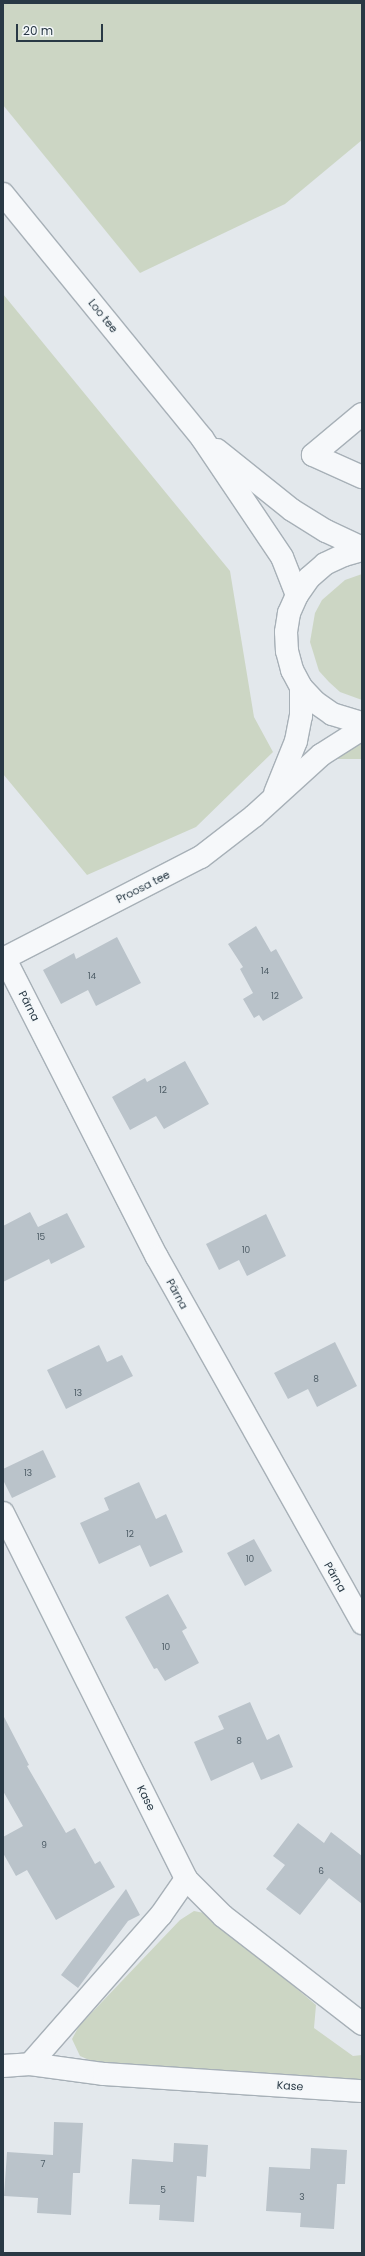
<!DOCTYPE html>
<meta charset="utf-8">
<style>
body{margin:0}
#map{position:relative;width:365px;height:2256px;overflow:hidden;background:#e3e8ec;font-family:Poppins,sans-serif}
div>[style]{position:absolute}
.green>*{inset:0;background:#ccd6c4}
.building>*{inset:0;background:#bac3ca}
.roads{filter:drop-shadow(1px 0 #a7b0b7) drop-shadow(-1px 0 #a7b0b7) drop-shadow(0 1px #a7b0b7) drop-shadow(0 -1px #a7b0b7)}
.minor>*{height:22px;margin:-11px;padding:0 11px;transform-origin:11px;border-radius:11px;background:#f6f8fa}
span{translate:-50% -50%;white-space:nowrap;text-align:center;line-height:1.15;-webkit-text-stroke:3px #f3f7f9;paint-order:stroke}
.number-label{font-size:9px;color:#4d5c66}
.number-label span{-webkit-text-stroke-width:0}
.street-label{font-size:11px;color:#293945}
.frame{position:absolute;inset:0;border:4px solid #293945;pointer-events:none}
.scale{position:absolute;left:16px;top:24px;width:87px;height:18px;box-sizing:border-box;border:2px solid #293945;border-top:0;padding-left:5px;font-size:12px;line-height:14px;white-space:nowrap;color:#293945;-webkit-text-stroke:3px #f3f7f9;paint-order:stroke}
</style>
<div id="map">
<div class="green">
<div style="clip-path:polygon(3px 3px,362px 3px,362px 140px,285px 204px,140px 273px,3px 105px)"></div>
<div style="clip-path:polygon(3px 294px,230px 571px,254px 717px,273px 752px,196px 827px,87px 875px,3px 774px)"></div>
<div style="clip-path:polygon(362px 574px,362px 700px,340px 692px,329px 682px,319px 671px,310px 642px,315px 613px,322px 600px,345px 580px)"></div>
<div style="clip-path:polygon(362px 743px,362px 759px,335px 759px,349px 748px)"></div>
<div style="clip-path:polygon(194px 1911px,209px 1914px,316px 2005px,314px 2028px,353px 2056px,362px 2055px,362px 2083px,101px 2065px,80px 2056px,72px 2039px,79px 2026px,180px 1920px)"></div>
</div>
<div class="building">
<div style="clip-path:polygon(256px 926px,271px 952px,276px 949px,303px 998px,263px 1021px,259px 1015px,254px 1018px,243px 999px,253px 993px,240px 969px,243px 967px,228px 944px)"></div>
<div style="clip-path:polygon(117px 937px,141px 983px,96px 1006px,88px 990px,61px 1004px,43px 970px,74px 953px,76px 959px)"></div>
<div style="clip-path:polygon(185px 1061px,209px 1104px,164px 1129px,156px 1116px,130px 1130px,112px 1097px,145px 1078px,147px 1082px)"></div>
<div style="clip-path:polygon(30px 1212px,38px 1227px,67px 1213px,85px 1247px,51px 1264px,49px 1259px,3px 1282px,3px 1226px)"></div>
<div style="clip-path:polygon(266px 1214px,286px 1256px,247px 1276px,239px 1260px,219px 1270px,206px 1244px)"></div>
<div style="clip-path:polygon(335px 1342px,357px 1386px,317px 1407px,308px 1389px,288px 1399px,274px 1373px)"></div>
<div style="clip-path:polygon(99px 1345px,107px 1362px,122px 1355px,133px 1376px,66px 1409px,47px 1370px)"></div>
<div style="clip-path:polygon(43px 1450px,56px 1477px,12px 1498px,3px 1480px,3px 1469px)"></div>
<div style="clip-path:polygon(139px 1482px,156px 1519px,166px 1514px,183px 1552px,150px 1567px,140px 1545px,99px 1564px,80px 1523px,109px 1510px,104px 1498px)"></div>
<div style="clip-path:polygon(254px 1539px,272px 1571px,245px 1586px,227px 1553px)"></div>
<div style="clip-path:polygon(168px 1594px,187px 1628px,182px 1631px,199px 1663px,165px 1681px,157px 1668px,154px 1669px,125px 1617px)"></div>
<div style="clip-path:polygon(250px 1702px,267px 1740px,279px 1734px,293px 1767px,261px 1780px,253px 1762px,211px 1781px,194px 1742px,224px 1729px,218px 1716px)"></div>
<div style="clip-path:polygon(3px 1715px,29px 1765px,27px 1766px,66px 1833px,75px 1828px,95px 1864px,100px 1861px,115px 1887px,56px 1920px,27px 1870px,16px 1876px,3px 1853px,3px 1837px,23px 1826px,3px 1791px)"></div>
<div style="clip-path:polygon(298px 1823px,324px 1843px,331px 1832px,362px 1856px,362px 1904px,329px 1878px,300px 1915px,266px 1889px,285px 1865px,273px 1856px)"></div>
<div style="clip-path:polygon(126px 1889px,140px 1915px,128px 1921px,78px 1988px,61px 1975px)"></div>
<div style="clip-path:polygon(54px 2122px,83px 2123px,80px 2173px,73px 2173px,71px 2215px,37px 2213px,38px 2198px,4px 2196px,7px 2152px,53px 2155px)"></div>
<div style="clip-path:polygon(174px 2143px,208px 2145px,206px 2177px,197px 2176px,194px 2222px,159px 2220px,160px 2205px,129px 2204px,132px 2159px,173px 2162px)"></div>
<div style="clip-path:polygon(311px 2148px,347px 2150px,345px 2184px,337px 2184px,334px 2229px,300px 2227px,301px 2213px,266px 2211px,269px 2167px,310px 2169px)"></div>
</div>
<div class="roads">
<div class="minor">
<div style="left:3px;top:194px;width:315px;rotate:50.8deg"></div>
<div style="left:202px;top:438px;width:143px;rotate:56.1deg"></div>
<div style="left:282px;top:557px;width:41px;rotate:68.5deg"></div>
<div style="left:362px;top:414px;width:64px;rotate:140.1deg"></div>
<div style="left:313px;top:455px;width:54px;rotate:24.2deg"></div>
<div style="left:217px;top:450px;width:96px;rotate:38.7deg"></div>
<div style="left:292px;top:510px;width:40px;rotate:32deg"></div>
<div style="left:326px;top:531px;width:40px;rotate:25deg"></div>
<div style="left:362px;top:550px;width:19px;rotate:164deg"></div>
<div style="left:344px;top:555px;width:21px;rotate:155deg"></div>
<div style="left:325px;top:564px;width:21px;rotate:139deg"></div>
<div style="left:309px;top:578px;width:21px;rotate:125deg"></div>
<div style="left:297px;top:595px;width:20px;rotate:114deg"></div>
<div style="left:289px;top:613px;width:19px;rotate:99deg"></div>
<div style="left:286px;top:632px;width:19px;rotate:87deg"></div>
<div style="left:287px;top:651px;width:20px;rotate:75deg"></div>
<div style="left:292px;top:670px;width:19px;rotate:62deg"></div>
<div style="left:301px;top:687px;width:21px;rotate:47deg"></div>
<div style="left:315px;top:702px;width:21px;rotate:35deg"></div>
<div style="left:332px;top:714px;width:31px;rotate:17deg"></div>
<div style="left:275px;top:793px;width:56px;rotate:-68deg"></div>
<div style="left:296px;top:741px;width:25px;rotate:-79deg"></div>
<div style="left:301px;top:716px;width:29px;rotate:-90deg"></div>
<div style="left:3px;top:959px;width:223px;rotate:-27.3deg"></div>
<div style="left:201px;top:857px;width:67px;rotate:-37.7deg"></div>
<div style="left:254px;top:816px;width:91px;rotate:-42.3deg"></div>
<div style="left:321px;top:755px;width:49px;rotate:-32.4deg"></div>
<div style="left:5px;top:959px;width:335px;rotate:63deg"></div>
<div style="left:157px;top:1257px;width:420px;rotate:60.7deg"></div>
<div style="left:3px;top:1513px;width:409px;rotate:63.4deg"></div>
<div style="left:186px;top:1879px;width:52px;rotate:45deg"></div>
<div style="left:223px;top:1916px;width:176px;rotate:37.8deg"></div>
<div style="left:30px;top:2064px;width:198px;rotate:-48.7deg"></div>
<div style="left:161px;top:1915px;width:44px;rotate:-55.2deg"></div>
<div style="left:3px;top:2066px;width:27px;rotate:-4deg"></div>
<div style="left:30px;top:2064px;width:75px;rotate:7.7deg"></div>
<div style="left:104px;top:2074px;width:259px;rotate:3.8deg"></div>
</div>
</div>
<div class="number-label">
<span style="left:265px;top:971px">14</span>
<span style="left:92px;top:976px">14</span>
<span style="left:275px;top:996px">12</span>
<span style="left:163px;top:1090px">12</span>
<span style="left:41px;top:1237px">15</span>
<span style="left:246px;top:1250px">10</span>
<span style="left:316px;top:1379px">8</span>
<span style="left:78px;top:1393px">13</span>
<span style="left:28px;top:1473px">13</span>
<span style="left:130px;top:1534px">12</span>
<span style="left:250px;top:1559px">10</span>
<span style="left:166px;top:1647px">10</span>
<span style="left:239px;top:1741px">8</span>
<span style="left:44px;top:1845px">9</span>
<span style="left:321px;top:1871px">6</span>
<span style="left:43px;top:2164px">7</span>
<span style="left:163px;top:2190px">5</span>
<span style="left:302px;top:2197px">3</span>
</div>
<div class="street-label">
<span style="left:103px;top:316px;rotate:51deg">Loo tee</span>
<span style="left:143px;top:887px;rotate:-27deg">Proosa tee</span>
<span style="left:29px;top:1006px;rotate:63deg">Pärna</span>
<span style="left:177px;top:1294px;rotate:61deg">Pärna</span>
<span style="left:335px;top:1577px;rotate:60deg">Pärna</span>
<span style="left:146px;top:1798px;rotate:63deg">Kase</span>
<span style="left:290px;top:2086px;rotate:4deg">Kase</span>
</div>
<div class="frame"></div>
<div class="scale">20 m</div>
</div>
